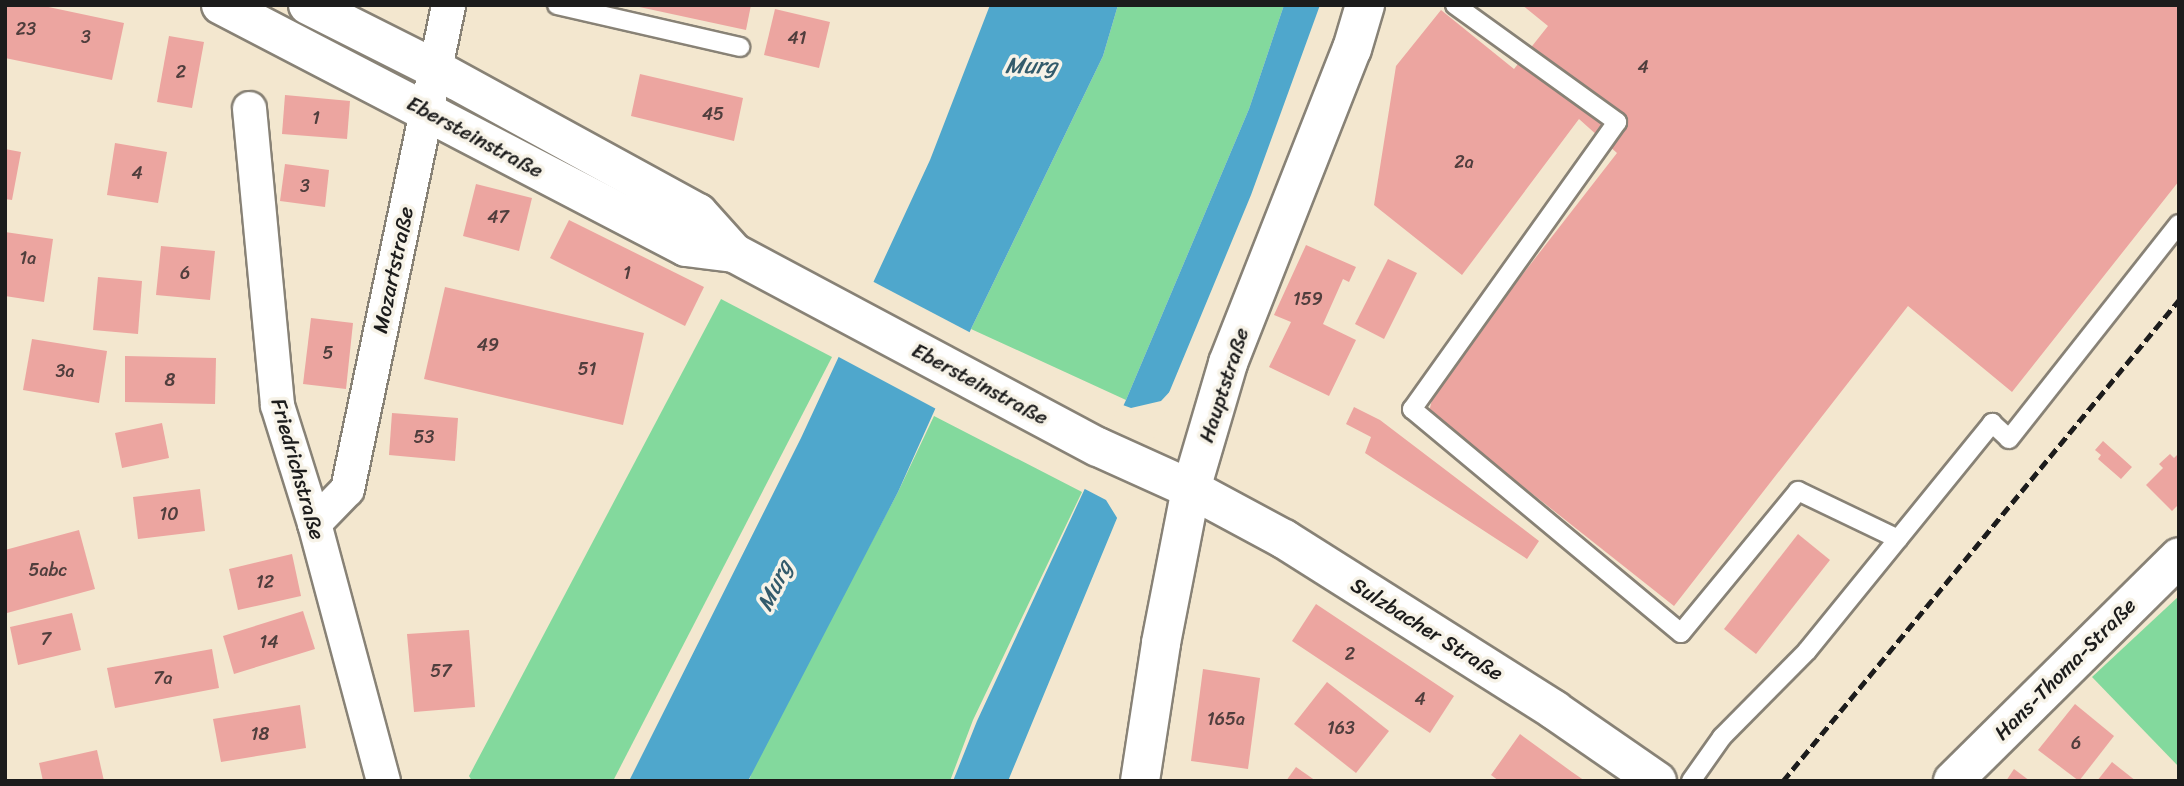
<!DOCTYPE html>
<meta charset="utf-8">
<style>
body{margin:0}
#map{position:relative;width:2184px;height:786px;overflow:hidden;background:#f3e7cf;font-family:Sriracha,sans-serif}
div>[style]{position:absolute}
.green>*{inset:0;background:#83d99d}
.water>*{inset:0;background:#4fa7cc}
.pier>*{inset:0;background:#f3e7cf}
.building>*{inset:0;background:#eca5a0}
.roads{filter:drop-shadow(2px 0 #888276) drop-shadow(-2px 0 #888276) drop-shadow(0 2px #888276) drop-shadow(0 -2px #888276)}
.lane>*{height:18px;margin:-9px;padding:0 9px;transform-origin:9px;border-radius:9px;background:#fff}
.street>*{height:33px;margin:-16.5px;padding:0 16.5px;transform-origin:16.5px;border-radius:16.5px;background:#fff}
.secondary>*{height:38px;margin:-19px;padding:0 19px;transform-origin:19px;border-radius:19px;background:#fff}
.rail>*{height:5px;margin-top:-2.5px;transform-origin:0;background:repeating-linear-gradient(90deg,#1c1c1c 0 10px,transparent 0 15px)}
span{translate:-50% -50%;white-space:nowrap;text-align:center;line-height:1.15;-webkit-text-stroke:7px #f7f3e8;paint-order:stroke}
.number-label{font-size:18px;color:#503e3d}
.number-label span{-webkit-text-stroke-width:0}
.street-label{font-size:21px;color:#1c1c1c}
.water-label{font-size:23px;color:#335b6b;font-style:italic}
.frame{position:absolute;inset:0;border:7px solid #1c1c1c;pointer-events:none}
</style>
<div id="map">
<div class="green">
<div style="clip-path:polygon(1118px 5px,1284px 5px,1249px 109px,1126px 400px,971px 329px,1103px 56px)"></div>
<div style="clip-path:polygon(721px 299px,832px 357px,613px 781px,472px 781px,469px 776px)"></div>
<div style="clip-path:polygon(934px 416px,1082px 492px,973px 720px,950px 781px,749px 781px,756px 760px,898px 492px)"></div>
<div style="clip-path:polygon(2179px 596px,2179px 767px,2092px 677px)"></div>
</div>
<div class="water">
<div style="clip-path:polygon(990px 5px,1118px 5px,1103px 56px,971px 329px,898px 492px,748px 781px,629px 781px,801px 438px,930px 160px)"></div>
<div style="clip-path:polygon(1284px 5px,1320px 5px,1251px 195px,1008px 781px,953px 781px,977px 721px,1126px 400px,1249px 109px)"></div>
</div>
<div class="pier">
<div style="clip-path:polygon(870px 280px,973px 334px,940px 411px,835px 355px)"></div>
<div style="clip-path:polygon(1176px 385px,1119px 521px,1106px 500px,1081px 487px,1120px 404px,1131px 408px,1161px 401px)"></div>
</div>
<div class="building">
<div style="clip-path:polygon(5px 5px,39px 5px,124px 23px,112px 80px,5px 58px)"></div>
<div style="clip-path:polygon(630px 5px,751px 5px,746px 30px)"></div>
<div style="clip-path:polygon(1522px 5px,2179px 5px,2179px 181px,2012px 392px,1908px 306px,1674px 606px,1429px 412px,1435px 387px,1617px 153px,1579px 119px,1462px 275px,1374px 205px,1396px 66px,1441px 10px,1514px 69px,1548px 26px)"></div>
<div style="clip-path:polygon(775px 9px,830px 22px,819px 68px,764px 55px)"></div>
<div style="clip-path:polygon(169px 36px,204px 42px,192px 108px,157px 102px)"></div>
<div style="clip-path:polygon(640px 74px,743px 98px,734px 141px,631px 116px)"></div>
<div style="clip-path:polygon(285px 95px,350px 101px,347px 139px,282px 134px)"></div>
<div style="clip-path:polygon(115px 143px,167px 152px,158px 203px,107px 195px)"></div>
<div style="clip-path:polygon(5px 149px,21px 152px,12px 200px,5px 199px)"></div>
<div style="clip-path:polygon(285px 164px,329px 170px,325px 207px,280px 201px)"></div>
<div style="clip-path:polygon(476px 184px,532px 198px,519px 251px,463px 236px)"></div>
<div style="clip-path:polygon(569px 220px,704px 287px,685px 326px,550px 258px)"></div>
<div style="clip-path:polygon(5px 232px,53px 239px,44px 302px,5px 296px)"></div>
<div style="clip-path:polygon(1306px 245px,1356px 267px,1349px 282px,1343px 279px,1323px 324px,1356px 340px,1329px 396px,1269px 367px,1291px 322px,1274px 315px)"></div>
<div style="clip-path:polygon(161px 246px,215px 251px,210px 300px,156px 295px)"></div>
<div style="clip-path:polygon(1388px 259px,1417px 273px,1384px 339px,1355px 324px)"></div>
<div style="clip-path:polygon(98px 277px,142px 281px,138px 334px,93px 330px)"></div>
<div style="clip-path:polygon(445px 287px,644px 333px,623px 425px,424px 379px)"></div>
<div style="clip-path:polygon(311px 318px,353px 323px,346px 389px,303px 384px)"></div>
<div style="clip-path:polygon(32px 339px,107px 351px,99px 403px,23px 390px)"></div>
<div style="clip-path:polygon(125px 356px,216px 358px,215px 404px,125px 402px)"></div>
<div style="clip-path:polygon(1354px 407px,1380px 420px,1539px 541px,1527px 559px,1365px 453px,1371px 437px,1346px 424px)"></div>
<div style="clip-path:polygon(392px 413px,458px 418px,455px 461px,389px 455px)"></div>
<div style="clip-path:polygon(162px 423px,169px 458px,122px 468px,115px 433px)"></div>
<div style="clip-path:polygon(2103px 441px,2132px 467px,2121px 479px,2098px 459px,2101px 455px,2095px 450px)"></div>
<div style="clip-path:polygon(2179px 453px,2179px 504px,2172px 511px,2146px 485px,2163px 468px,2159px 464px,2170px 454px,2174px 458px)"></div>
<div style="clip-path:polygon(200px 489px,205px 531px,138px 539px,133px 497px)"></div>
<div style="clip-path:polygon(79px 530px,95px 589px,7px 613px,5px 550px)"></div>
<div style="clip-path:polygon(1798px 534px,1830px 560px,1756px 654px,1724px 629px)"></div>
<div style="clip-path:polygon(292px 554px,301px 596px,238px 610px,229px 569px)"></div>
<div style="clip-path:polygon(1316px 604px,1454px 696px,1430px 733px,1292px 641px)"></div>
<div style="clip-path:polygon(303px 611px,315px 649px,234px 674px,223px 636px)"></div>
<div style="clip-path:polygon(72px 613px,81px 650px,18px 665px,10px 627px)"></div>
<div style="clip-path:polygon(469px 630px,475px 707px,414px 712px,407px 634px)"></div>
<div style="clip-path:polygon(212px 649px,219px 688px,115px 708px,107px 668px)"></div>
<div style="clip-path:polygon(1203px 669px,1260px 678px,1248px 769px,1191px 761px)"></div>
<div style="clip-path:polygon(1327px 682px,1389px 731px,1356px 773px,1294px 724px)"></div>
<div style="clip-path:polygon(2075px 704px,2114px 736px,2079px 781px,2038px 750px)"></div>
<div style="clip-path:polygon(300px 705px,306px 748px,221px 762px,213px 719px)"></div>
<div style="clip-path:polygon(1520px 734px,1572px 772px,1585px 781px,1499px 781px,1491px 775px)"></div>
<div style="clip-path:polygon(97px 750px,104px 781px,43px 781px,39px 763px)"></div>
<div style="clip-path:polygon(2112px 762px,2136px 781px,2097px 781px)"></div>
<div style="clip-path:polygon(1296px 767px,1316px 781px,1286px 781px)"></div>
<div style="clip-path:polygon(2014px 769px,2030px 781px,2006px 781px)"></div>
</div>
<div class="roads">
<div class="lane">
<div style="left:557px;top:5px;width:188px;rotate:12.9deg"></div>
<div style="left:1455px;top:5px;width:200px;rotate:35.8deg"></div>
<div style="left:1617px;top:122px;width:353px;rotate:125.5deg"></div>
<div style="left:1412px;top:409px;width:350px;rotate:39.8deg"></div>
<div style="left:1681px;top:633px;width:184px;rotate:-50.5deg"></div>
<div style="left:1798px;top:491px;width:111px;rotate:25.6deg"></div>
<div style="left:1691px;top:781px;width:54px;rotate:-54.8deg"></div>
<div style="left:1722px;top:737px;width:121px;rotate:-45.3deg"></div>
<div style="left:1807px;top:651px;width:294px;rotate:-50.9deg"></div>
<div style="left:1992px;top:423px;width:23px;rotate:43deg"></div>
<div style="left:2009px;top:439px;width:274px;rotate:-51.7deg"></div>
</div>
<div class="street">
<div style="left:249px;top:108px;width:298px;rotate:84.6deg"></div>
<div style="left:277px;top:405px;width:124px;rotate:72.6deg"></div>
<div style="left:314px;top:523px;width:267px;rotate:75deg"></div>
<div style="left:314px;top:523px;width:47px;rotate:-45.9deg"></div>
<div style="left:347px;top:489px;width:494px;rotate:-78.2deg"></div>
</div>
<div class="secondary">
<div style="left:221px;top:5px;width:524px;rotate:27.49deg"></div>
<div style="left:686px;top:247px;width:48px;rotate:7.1deg"></div>
<div style="left:308px;top:5px;width:142px;rotate:26.7deg"></div>
<div style="left:435px;top:69px;width:300px;rotate:28.7deg"></div>
<div style="left:698px;top:213px;width:54px;rotate:48deg"></div>
<div style="left:734px;top:253px;width:412px;rotate:28.1deg"></div>
<div style="left:1098px;top:447px;width:102px;rotate:24.3deg"></div>
<div style="left:1191px;top:489px;width:106px;rotate:28.3deg"></div>
<div style="left:1284px;top:539px;width:320px;rotate:32.3deg"></div>
<div style="left:1554px;top:710px;width:125px;rotate:34.6deg"></div>
<div style="left:1140px;top:781px;width:140px;rotate:-81.3deg"></div>
<div style="left:1161px;top:643px;width:157px;rotate:-79deg"></div>
<div style="left:1191px;top:489px;width:131px;rotate:-73.6deg"></div>
<div style="left:1228px;top:363px;width:338px;rotate:-68.5deg"></div>
<div style="left:1352px;top:49px;width:46px;rotate:-73.5deg"></div>
<div style="left:1953px;top:781px;width:318px;rotate:-44.7deg"></div>
</div>
</div>
<div class="rail">
<div style="left:1783px;top:781px;width:623px;rotate:-50.54deg"></div>
</div>
<div class="number-label">
<span style="left:26px;top:29px">23</span>
<span style="left:86px;top:37px">3</span>
<span style="left:797px;top:38px">41</span>
<span style="left:1643px;top:67px">4</span>
<span style="left:181px;top:72px">2</span>
<span style="left:713px;top:114px">45</span>
<span style="left:316px;top:118px">1</span>
<span style="left:1464px;top:162px">2a</span>
<span style="left:137px;top:173px">4</span>
<span style="left:305px;top:186px">3</span>
<span style="left:498px;top:217px">47</span>
<span style="left:28px;top:258px">1a</span>
<span style="left:185px;top:273px">6</span>
<span style="left:627px;top:273px">1</span>
<span style="left:1308px;top:299px">159</span>
<span style="left:488px;top:345px">49</span>
<span style="left:328px;top:353px">5</span>
<span style="left:587px;top:369px">51</span>
<span style="left:65px;top:371px">3a</span>
<span style="left:170px;top:380px">8</span>
<span style="left:424px;top:437px">53</span>
<span style="left:169px;top:514px">10</span>
<span style="left:48px;top:570px">5abc</span>
<span style="left:265px;top:582px">12</span>
<span style="left:46px;top:639px">7</span>
<span style="left:269px;top:642px">14</span>
<span style="left:1350px;top:654px">2</span>
<span style="left:441px;top:671px">57</span>
<span style="left:163px;top:678px">7a</span>
<span style="left:1420px;top:699px">4</span>
<span style="left:1226px;top:719px">165a</span>
<span style="left:1341px;top:728px">163</span>
<span style="left:260px;top:734px">18</span>
<span style="left:2076px;top:743px">6</span>
</div>
<div class="street-label">
<span style="left:475px;top:137px;rotate:28deg">Ebersteinstraße</span>
<span style="left:393px;top:270px;rotate:-78deg">Mozartstraße</span>
<span style="left:980px;top:384px;rotate:28deg">Ebersteinstraße</span>
<span style="left:1224px;top:385px;rotate:-72deg">Hauptstraße</span>
<span style="left:298px;top:469px;rotate:74deg">Friedrichstraße</span>
<span style="left:1427px;top:629px;rotate:32deg">Sulzbacher Straße</span>
<span style="left:2065px;top:669px;rotate:-45deg">Hans-Thoma-Straße</span>
</div>
<div class="water-label">
<span style="left:1031px;top:66px">Murg</span>
<span style="left:775px;top:586px;rotate:-65deg">Murg</span>
</div>
<div class="frame"></div>
</div>
